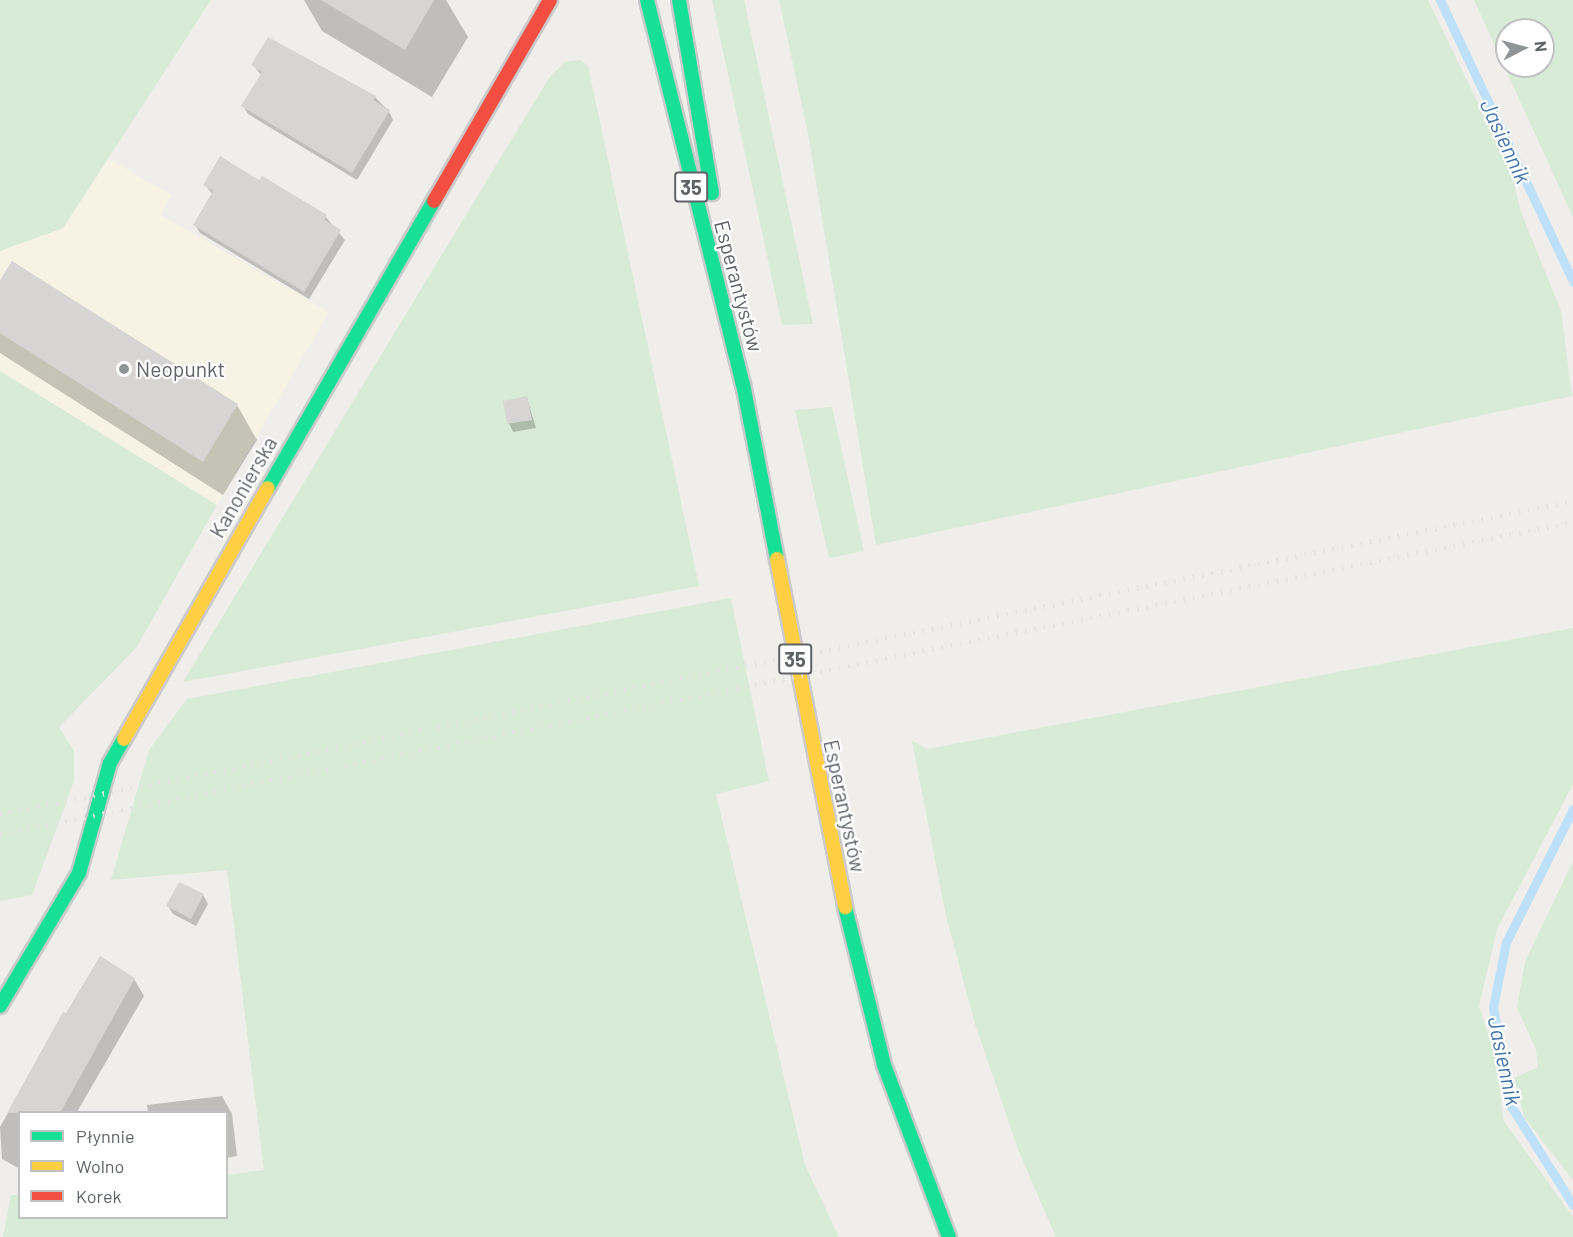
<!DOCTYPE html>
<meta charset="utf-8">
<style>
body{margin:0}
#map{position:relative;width:1573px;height:1237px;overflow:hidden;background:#efeeea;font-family:Barlow,sans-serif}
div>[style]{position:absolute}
.commercial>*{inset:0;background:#f7f3e4}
.green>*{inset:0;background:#d8ebd6}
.shadow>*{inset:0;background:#0003}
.stream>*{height:9px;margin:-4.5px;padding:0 4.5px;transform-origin:4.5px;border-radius:4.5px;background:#bfe0f9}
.building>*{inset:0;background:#d6d5d3}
.roads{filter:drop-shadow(2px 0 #cacacb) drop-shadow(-2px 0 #cacacb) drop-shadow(0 2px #cacacb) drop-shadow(0 -2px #cacacb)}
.fast>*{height:14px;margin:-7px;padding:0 7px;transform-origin:7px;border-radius:7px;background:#16e098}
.slow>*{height:14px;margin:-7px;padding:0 7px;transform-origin:7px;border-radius:7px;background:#ffcf43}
.jam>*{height:14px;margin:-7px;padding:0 7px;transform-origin:7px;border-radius:7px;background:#f24e42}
.rail>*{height:4.5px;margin-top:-2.25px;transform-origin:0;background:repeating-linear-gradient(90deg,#e4e4e4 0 1.5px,transparent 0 9.5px)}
.dots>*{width:16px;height:16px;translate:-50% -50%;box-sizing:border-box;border:3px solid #fff;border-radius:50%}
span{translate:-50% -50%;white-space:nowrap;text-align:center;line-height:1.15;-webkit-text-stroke:4.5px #fff;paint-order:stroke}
.shield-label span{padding:2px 4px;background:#fff;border:2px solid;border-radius:4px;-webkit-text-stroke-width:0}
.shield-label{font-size:20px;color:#5f6368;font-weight:700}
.street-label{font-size:21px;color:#5f6368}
.poi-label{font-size:21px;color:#5f6368}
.left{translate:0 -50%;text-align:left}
.water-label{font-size:22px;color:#4174aa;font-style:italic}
.legend{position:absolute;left:18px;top:1111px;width:210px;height:108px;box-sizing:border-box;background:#fff;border:2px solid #bfc1c3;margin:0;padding:8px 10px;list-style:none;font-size:18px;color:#5f6368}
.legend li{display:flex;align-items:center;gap:12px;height:30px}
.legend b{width:30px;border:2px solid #bfc1c3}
.north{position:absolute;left:1495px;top:18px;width:60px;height:60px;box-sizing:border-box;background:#fff;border:2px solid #bfc1c3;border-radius:50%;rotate:84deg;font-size:16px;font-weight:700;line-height:24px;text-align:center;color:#5f6368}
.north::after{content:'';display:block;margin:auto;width:21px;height:27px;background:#919496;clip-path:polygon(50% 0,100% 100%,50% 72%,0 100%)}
</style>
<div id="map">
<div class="commercial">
<div style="clip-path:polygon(109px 159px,171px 195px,161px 215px,329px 312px,217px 505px,0 371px,0 251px,63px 228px)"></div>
</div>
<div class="green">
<div style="clip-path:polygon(0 0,211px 0,63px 228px,0 251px)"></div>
<div style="clip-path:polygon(712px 0,744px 0,813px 324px,782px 325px)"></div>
<div style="clip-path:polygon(779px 0,1428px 0,1511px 171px,1521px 212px,1561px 311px,1572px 396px,876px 545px,808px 133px)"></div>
<div style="clip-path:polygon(evenodd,1474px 0,1573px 0,1573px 217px,1474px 0,1507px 30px,1543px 30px,1543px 66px,1507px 66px,1507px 30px)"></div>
<div style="clip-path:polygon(581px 60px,588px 66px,699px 586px,183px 682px,549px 78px,565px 62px)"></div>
<div style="clip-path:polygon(0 371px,217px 505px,136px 648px,59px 727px,74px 751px,74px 781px,32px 895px,0 901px)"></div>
<div style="clip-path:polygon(832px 407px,864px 551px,829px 558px,795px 410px)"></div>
<div style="clip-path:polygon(731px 598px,769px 781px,716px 794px,805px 1165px,839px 1237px,3px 1237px,11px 1195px,19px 1195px,20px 1218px,226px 1218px,227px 1175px,264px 1170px,227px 870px,111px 880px,149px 750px,187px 699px)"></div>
<div style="clip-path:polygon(1573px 628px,1573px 784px,1497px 929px,1479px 1006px,1497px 1062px,1503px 1120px,1573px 1217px,1573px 1237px,1056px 1237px,1019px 1152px,975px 1024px,946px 916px,912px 741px,927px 749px)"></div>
<div style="clip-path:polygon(1573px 861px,1573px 1180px,1524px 1117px,1514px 1078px,1538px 1067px,1536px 1050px,1517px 1007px,1525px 962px)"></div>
</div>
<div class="shadow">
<div style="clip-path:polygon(304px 0,446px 0,468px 37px,432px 97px,322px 31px)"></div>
<div style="clip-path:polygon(253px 65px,375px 97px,389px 111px,393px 120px,357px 180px,248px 114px,243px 106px,262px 76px)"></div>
<div style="clip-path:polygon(259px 182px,325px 216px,345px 240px,309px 299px,200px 233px,195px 225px,213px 195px,205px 185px)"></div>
<div style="clip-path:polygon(13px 263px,237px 405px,257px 440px,223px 495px,0 353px,0 283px)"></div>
<div style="clip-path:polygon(527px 398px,536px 428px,513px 432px,509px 423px)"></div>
<div style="clip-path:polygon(203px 895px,208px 904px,196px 926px,173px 914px,168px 906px)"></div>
<div style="clip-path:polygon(134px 979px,144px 996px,77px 1112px,20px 1112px,20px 1169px,2px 1159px,0 1127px,64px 1014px)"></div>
<div style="clip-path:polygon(222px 1096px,232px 1114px,237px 1156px,226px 1158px,226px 1112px,148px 1112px,147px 1105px)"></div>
</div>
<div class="stream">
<div style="left:1440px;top:0;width:312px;rotate:64.7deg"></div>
<div style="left:1573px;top:809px;width:149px;rotate:116.7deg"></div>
<div style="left:1506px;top:942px;width:66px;rotate:101.3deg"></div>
<div style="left:1493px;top:1007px;width:101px;rotate:79.7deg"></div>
<div style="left:1511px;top:1106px;width:117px;rotate:57.9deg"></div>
</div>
<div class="building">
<div style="clip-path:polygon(321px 0,434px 0,405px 50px)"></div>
<div style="clip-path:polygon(268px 37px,376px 96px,373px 100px,390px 110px,352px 173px,241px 106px,262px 72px,251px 65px)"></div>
<div style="clip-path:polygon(220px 156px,259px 180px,262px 176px,327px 215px,325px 220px,341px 230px,304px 292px,193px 225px,213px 191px,203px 185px)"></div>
<div style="clip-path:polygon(12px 261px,238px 404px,203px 462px,0 333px,0 280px)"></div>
<div style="clip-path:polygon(527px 396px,532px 420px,507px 424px,503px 401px)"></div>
<div style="clip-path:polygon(179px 882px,204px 894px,191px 919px,166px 906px)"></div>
<div style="clip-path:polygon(100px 956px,135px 978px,60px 1113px,7px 1113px,63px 1012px,66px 1013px)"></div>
</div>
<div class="roads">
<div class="fast">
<div style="left:647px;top:0;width:396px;rotate:76deg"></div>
<div style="left:743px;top:384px;width:178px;rotate:79deg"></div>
<div style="left:679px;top:0;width:196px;rotate:80.3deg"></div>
<div style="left:268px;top:488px;width:332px;rotate:-60deg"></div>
<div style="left:845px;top:907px;width:163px;rotate:76.1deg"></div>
<div style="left:884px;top:1065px;width:184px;rotate:69.3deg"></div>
<div style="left:0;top:1006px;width:155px;rotate:-59.3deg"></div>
<div style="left:79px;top:873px;width:114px;rotate:-74.3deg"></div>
<div style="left:110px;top:763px;width:28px;rotate:-60deg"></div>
</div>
<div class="slow">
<div style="left:777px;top:559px;width:355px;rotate:78.9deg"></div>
<div style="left:124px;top:739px;width:289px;rotate:-60.2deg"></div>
</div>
<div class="jam">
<div style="left:434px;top:201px;width:232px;rotate:-60deg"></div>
</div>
</div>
<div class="rail">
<div style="left:0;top:814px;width:1604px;rotate:-11.25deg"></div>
<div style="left:0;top:834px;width:1604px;rotate:-11.22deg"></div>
</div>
<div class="dots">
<div style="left:124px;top:369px;background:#919496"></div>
</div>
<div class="shield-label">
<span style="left:691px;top:187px">35</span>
<span style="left:795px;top:659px">35</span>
</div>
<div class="street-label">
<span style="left:739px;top:286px;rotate:75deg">Esperantystów</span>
<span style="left:243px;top:487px;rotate:-60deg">Kanonierska</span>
<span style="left:845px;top:806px;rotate:78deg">Esperantystów</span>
</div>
<div class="poi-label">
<span class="left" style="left:136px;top:369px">Neopunkt</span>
</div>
<div class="water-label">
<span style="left:1506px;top:141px;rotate:65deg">Jasiennik</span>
<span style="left:1505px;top:1061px;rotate:78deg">Jasiennik</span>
</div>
<ul class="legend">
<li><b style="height:8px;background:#16e098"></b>Płynnie</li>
<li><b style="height:8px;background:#ffcf43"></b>Wolno</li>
<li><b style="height:8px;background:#f24e42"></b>Korek</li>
</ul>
<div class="north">N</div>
</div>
